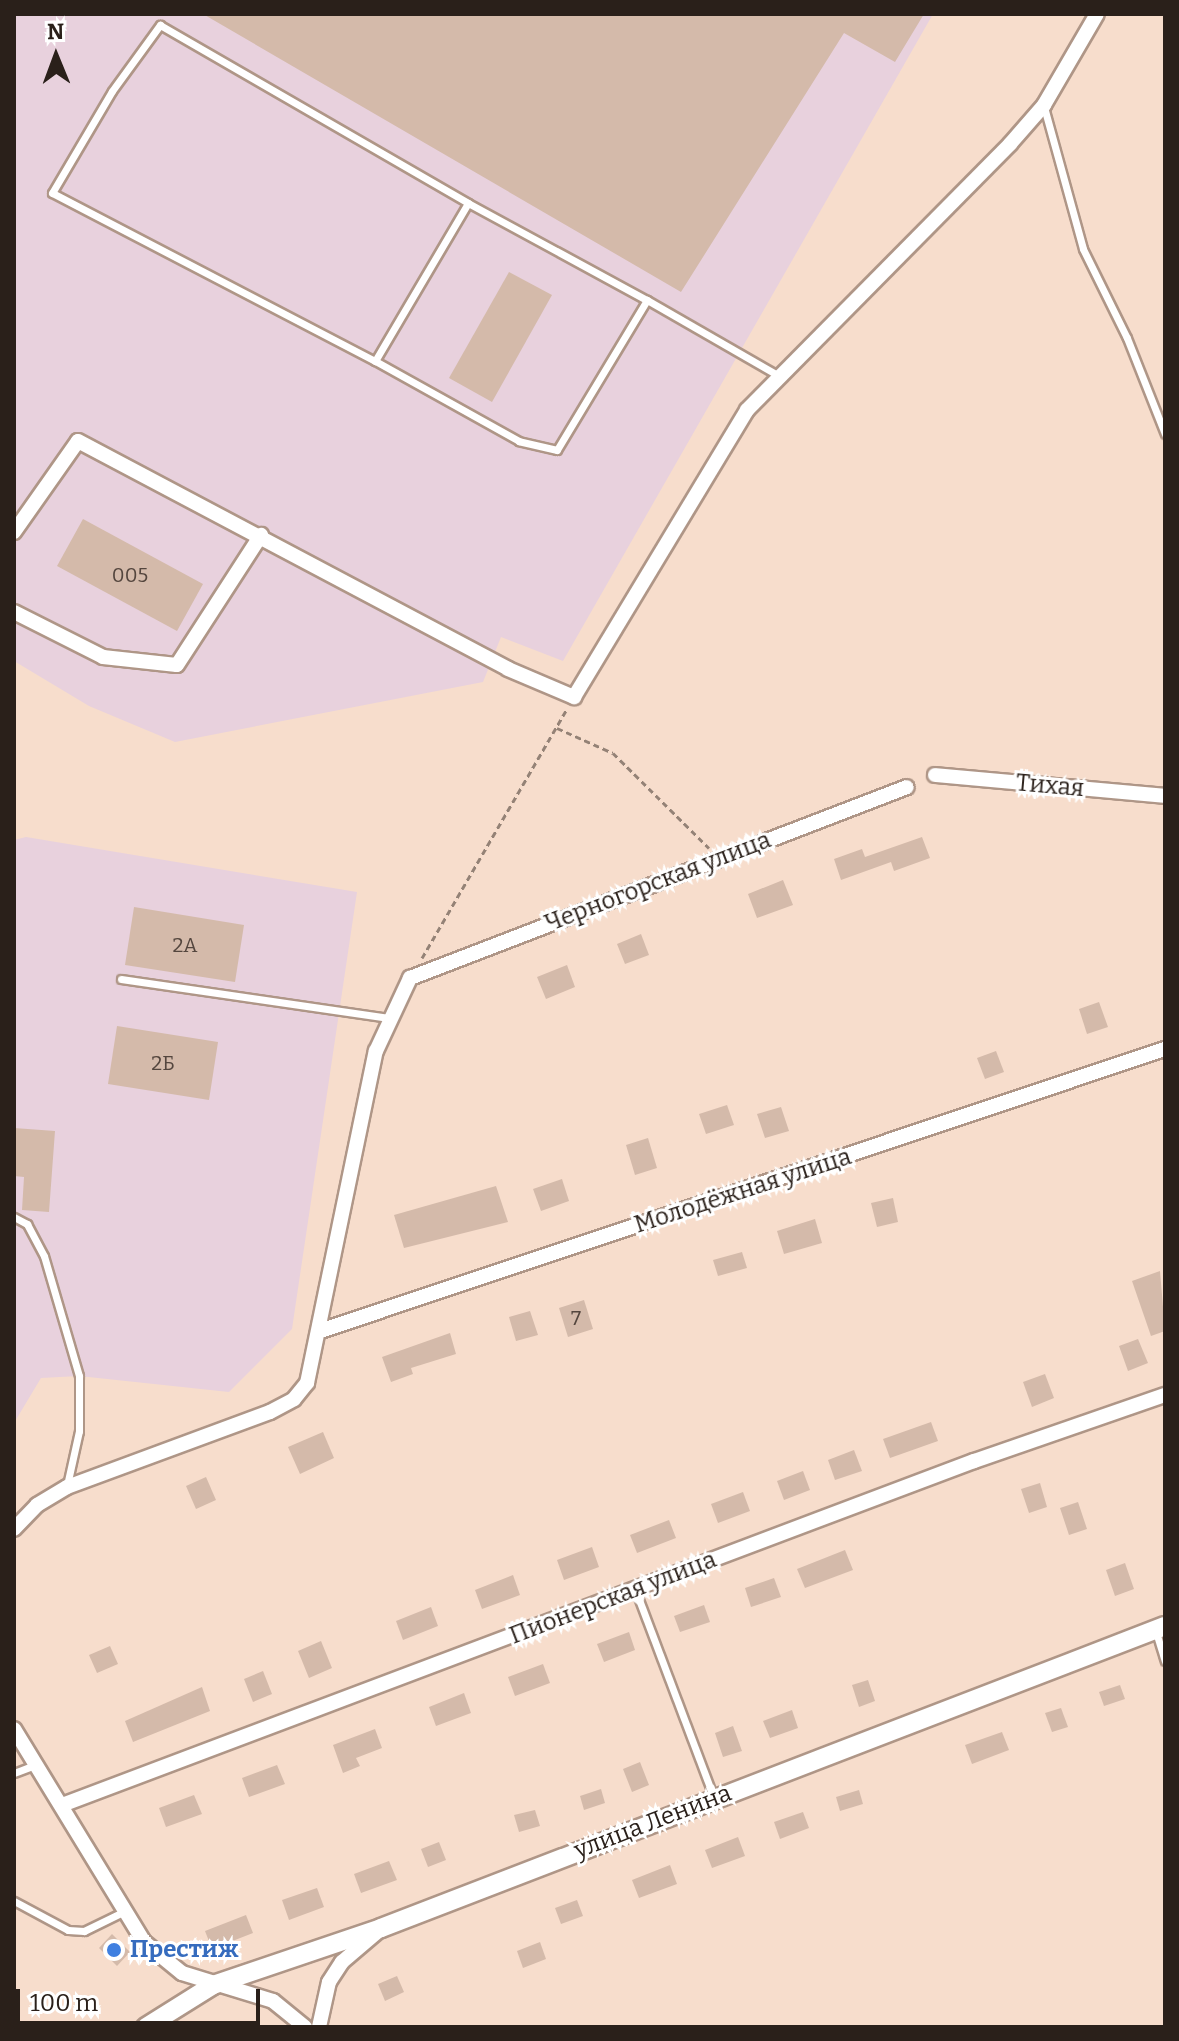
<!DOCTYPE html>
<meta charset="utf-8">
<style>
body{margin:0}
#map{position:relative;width:1179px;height:2041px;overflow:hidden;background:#f7ddcc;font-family:Bitter,serif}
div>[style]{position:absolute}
.industrial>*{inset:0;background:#e8d1dd}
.building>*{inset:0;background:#d4baaa}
.path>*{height:3px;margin-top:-1.5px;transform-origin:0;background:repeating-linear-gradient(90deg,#948276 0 6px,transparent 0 10px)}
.roads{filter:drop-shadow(2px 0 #af9687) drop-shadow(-2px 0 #af9687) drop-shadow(0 2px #af9687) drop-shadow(0 -2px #af9687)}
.service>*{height:7px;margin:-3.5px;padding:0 3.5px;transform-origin:3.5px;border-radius:3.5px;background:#fff}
.minor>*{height:14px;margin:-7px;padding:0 7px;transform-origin:7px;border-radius:7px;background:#fff}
.tertiary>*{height:18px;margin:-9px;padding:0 9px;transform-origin:9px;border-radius:9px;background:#fff}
.dots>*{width:22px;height:22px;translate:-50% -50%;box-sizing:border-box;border:4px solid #fff;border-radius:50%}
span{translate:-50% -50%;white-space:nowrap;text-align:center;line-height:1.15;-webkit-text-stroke:6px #fff;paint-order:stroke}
.number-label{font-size:20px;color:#54463e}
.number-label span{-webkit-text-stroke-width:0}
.street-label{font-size:24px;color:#2a201a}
.shop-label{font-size:24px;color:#366cbe;font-weight:700}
.left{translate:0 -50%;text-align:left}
.frame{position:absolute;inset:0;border:16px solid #2a201a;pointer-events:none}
.north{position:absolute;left:16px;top:16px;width:80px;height:80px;-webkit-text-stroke:6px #fff;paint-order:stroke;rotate:359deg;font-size:22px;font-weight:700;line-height:32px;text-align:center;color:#2a201a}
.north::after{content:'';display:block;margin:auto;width:28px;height:36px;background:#2a201a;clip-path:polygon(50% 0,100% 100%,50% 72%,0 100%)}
.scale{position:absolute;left:16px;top:1989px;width:244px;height:36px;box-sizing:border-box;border:4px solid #2a201a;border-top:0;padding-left:10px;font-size:24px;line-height:28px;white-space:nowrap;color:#2a201a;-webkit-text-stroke:6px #fff;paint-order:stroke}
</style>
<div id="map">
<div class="industrial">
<div style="clip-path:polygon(14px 14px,933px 14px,563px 661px,501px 637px,483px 682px,175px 742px,89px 706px,14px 661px)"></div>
<div style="clip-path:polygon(26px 837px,357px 892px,292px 1329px,229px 1392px,79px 1376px,41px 1378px,14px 1423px,14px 840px)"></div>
</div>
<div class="building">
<div style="clip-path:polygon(203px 14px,924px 14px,895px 62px,844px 33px,681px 292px)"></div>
<div style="clip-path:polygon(509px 272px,552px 295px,492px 402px,449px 378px)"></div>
<div style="clip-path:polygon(83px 519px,203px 584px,177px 631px,57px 566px)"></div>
<div style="clip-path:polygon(922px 837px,930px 858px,894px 871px,891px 862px,841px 880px,834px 859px,862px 849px,865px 857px)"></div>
<div style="clip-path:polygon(783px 880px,793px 905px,757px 918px,748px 894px)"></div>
<div style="clip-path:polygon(134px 907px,244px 925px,235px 982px,125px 965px)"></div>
<div style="clip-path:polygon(641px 934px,649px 955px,625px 964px,617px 944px)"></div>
<div style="clip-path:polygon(567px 965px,575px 987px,546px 999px,537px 977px)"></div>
<div style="clip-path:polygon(1099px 1002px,1108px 1027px,1087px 1034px,1079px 1009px)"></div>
<div style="clip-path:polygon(117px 1026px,218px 1042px,209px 1100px,108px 1084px)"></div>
<div style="clip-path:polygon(996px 1051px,1004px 1072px,985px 1079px,977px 1058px)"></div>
<div style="clip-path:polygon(727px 1105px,734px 1125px,706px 1134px,699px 1114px)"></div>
<div style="clip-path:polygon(781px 1107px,789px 1131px,765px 1138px,757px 1114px)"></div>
<div style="clip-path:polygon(14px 1128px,55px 1131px,49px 1212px,22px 1210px,24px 1177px,14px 1176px)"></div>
<div style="clip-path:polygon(648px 1138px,657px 1168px,635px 1175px,626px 1145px)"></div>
<div style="clip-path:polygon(562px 1179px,569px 1201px,541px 1211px,533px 1189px)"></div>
<div style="clip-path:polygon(496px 1186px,508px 1222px,404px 1248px,394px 1215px)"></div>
<div style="clip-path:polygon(893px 1198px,898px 1222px,877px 1227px,871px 1203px)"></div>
<div style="clip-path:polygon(815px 1219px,822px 1243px,784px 1254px,777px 1231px)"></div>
<div style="clip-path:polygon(742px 1252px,747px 1268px,718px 1276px,713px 1260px)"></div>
<div style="clip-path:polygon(1160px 1271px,1165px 1331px,1151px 1336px,1132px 1281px)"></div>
<div style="clip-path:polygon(584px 1300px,593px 1329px,568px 1337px,559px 1308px)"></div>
<div style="clip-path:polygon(530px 1311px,538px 1335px,516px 1341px,509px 1317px)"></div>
<div style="clip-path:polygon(450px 1333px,456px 1354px,411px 1368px,413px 1374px,391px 1382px,382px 1357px)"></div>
<div style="clip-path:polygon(1138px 1339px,1148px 1363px,1128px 1371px,1119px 1346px)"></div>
<div style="clip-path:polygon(1045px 1374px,1054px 1398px,1032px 1407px,1023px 1382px)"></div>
<div style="clip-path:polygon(931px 1422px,938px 1441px,890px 1458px,883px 1439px)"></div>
<div style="clip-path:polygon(323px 1432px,334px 1458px,300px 1474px,288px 1447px)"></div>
<div style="clip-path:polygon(854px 1450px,862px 1471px,835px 1480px,828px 1460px)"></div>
<div style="clip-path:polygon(803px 1471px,810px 1490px,784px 1500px,777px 1481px)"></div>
<div style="clip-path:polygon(206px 1477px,216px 1500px,196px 1509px,186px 1486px)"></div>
<div style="clip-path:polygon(1040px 1483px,1047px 1507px,1029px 1513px,1021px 1489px)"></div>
<div style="clip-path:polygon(743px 1492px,750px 1511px,718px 1523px,711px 1504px)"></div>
<div style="clip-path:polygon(1078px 1502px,1087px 1529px,1069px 1535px,1060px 1508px)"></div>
<div style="clip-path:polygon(669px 1520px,676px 1538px,637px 1553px,630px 1535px)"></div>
<div style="clip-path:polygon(592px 1547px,599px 1567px,564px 1580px,557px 1560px)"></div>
<div style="clip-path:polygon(845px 1550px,853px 1570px,805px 1588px,797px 1569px)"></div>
<div style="clip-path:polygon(1125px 1563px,1134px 1589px,1115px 1596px,1106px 1570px)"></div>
<div style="clip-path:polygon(513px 1575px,520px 1595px,482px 1609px,475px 1590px)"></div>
<div style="clip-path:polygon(774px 1578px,781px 1597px,751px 1607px,745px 1588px)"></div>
<div style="clip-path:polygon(704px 1605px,710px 1622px,680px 1632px,674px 1616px)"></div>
<div style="clip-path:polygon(431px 1607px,438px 1626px,403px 1640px,396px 1621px)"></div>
<div style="clip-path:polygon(629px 1632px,635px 1650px,604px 1662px,597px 1644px)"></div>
<div style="clip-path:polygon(321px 1641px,332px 1668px,309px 1678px,298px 1651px)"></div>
<div style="clip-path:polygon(110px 1646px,118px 1664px,97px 1673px,89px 1655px)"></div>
<div style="clip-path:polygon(543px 1664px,550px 1683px,515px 1696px,508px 1677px)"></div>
<div style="clip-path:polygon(263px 1671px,272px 1694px,253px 1702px,244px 1679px)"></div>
<div style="clip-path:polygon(868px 1680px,875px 1701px,859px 1707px,852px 1685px)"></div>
<div style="clip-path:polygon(1120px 1685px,1125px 1699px,1104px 1706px,1099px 1692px)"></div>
<div style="clip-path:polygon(202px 1687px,210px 1711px,133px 1742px,125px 1721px)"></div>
<div style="clip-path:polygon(464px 1693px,471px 1713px,436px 1726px,429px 1707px)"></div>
<div style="clip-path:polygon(1061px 1708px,1068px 1727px,1052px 1732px,1045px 1713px)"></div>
<div style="clip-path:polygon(792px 1710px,798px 1728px,770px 1738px,763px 1721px)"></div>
<div style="clip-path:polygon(733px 1726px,742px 1751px,723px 1757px,715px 1733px)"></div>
<div style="clip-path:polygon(375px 1729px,382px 1748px,356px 1758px,360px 1766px,343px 1773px,333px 1745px)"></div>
<div style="clip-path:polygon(1002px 1732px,1009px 1750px,972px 1764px,965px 1745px)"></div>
<div style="clip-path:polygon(640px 1762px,649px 1785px,632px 1792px,623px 1769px)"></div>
<div style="clip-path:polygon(277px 1765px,285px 1784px,249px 1797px,242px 1778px)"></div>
<div style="clip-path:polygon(601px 1789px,605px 1803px,584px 1810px,580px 1796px)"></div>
<div style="clip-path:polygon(859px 1790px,863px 1804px,840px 1811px,836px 1797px)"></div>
<div style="clip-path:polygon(194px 1795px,202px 1814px,166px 1827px,159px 1808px)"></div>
<div style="clip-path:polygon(535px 1810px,540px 1826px,519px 1832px,514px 1815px)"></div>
<div style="clip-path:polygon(803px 1812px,809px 1828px,780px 1839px,774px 1822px)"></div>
<div style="clip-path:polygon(738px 1837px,745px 1856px,712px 1868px,705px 1850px)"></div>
<div style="clip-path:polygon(439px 1842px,446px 1860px,428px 1867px,421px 1849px)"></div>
<div style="clip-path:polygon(389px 1861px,397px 1880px,361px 1893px,354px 1874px)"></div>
<div style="clip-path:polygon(670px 1865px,677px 1884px,639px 1898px,632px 1880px)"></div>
<div style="clip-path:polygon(317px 1888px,324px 1907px,289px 1920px,282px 1900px)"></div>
<div style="clip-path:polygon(577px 1900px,583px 1916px,561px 1924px,555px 1908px)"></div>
<div style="clip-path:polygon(246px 1915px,253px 1933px,212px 1949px,205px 1931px)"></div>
<div style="clip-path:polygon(112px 1934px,130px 1952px,117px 1966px,99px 1948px)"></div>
<div style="clip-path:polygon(540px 1942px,546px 1959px,523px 1968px,517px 1951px)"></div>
<div style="clip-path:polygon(397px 1976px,404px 1992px,385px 2001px,378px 1984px)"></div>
</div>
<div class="path">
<div style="left:557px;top:728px;width:61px;rotate:24.1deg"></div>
<div style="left:613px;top:753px;width:135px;rotate:44.7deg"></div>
<div style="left:422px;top:958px;width:288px;rotate:-59.8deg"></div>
</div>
<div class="roads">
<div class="service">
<div style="left:1044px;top:107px;width:147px;rotate:74.6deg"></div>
<div style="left:1083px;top:249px;width:99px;rotate:63.7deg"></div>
<div style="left:1127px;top:338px;width:103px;rotate:68.4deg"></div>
<div style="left:647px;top:300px;width:175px;rotate:121deg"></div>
<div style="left:557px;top:450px;width:39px;rotate:-167deg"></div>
<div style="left:519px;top:441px;width:165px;rotate:-150.9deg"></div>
<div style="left:375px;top:361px;width:183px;rotate:-59.5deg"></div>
<div style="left:468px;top:203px;width:204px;rotate:28.5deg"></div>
<div style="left:647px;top:300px;width:152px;rotate:29.9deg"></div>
<div style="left:375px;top:361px;width:364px;rotate:-152.5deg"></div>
<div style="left:52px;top:193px;width:118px;rotate:-59.5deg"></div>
<div style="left:112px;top:91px;width:82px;rotate:-54deg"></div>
<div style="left:160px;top:25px;width:356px;rotate:30deg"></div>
<div style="left:121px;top:979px;width:269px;rotate:8.3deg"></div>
<div style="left:14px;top:1217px;width:15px;rotate:28deg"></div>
<div style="left:27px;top:1224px;width:36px;rotate:62deg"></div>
<div style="left:44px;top:1256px;width:125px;rotate:73.7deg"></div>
<div style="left:79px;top:1376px;width:55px;rotate:90deg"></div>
<div style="left:79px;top:1431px;width:55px;rotate:102.5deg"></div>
<div style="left:635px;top:1589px;width:223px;rotate:69.3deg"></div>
<div style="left:1156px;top:1632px;width:30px;rotate:73deg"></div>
<div style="left:14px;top:1773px;width:22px;rotate:-21deg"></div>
<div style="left:14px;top:1901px;width:61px;rotate:28.2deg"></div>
<div style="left:68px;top:1930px;width:16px;rotate:4deg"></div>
<div style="left:84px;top:1931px;width:43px;rotate:-26deg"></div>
</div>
<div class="minor">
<div style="left:14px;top:532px;width:111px;rotate:-54.9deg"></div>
<div style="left:78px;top:441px;width:487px;rotate:27.9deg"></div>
<div style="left:508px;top:669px;width:72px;rotate:23deg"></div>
<div style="left:574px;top:697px;width:335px;rotate:-58.9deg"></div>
<div style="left:747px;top:410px;width:374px;rotate:-45.3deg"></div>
<div style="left:1010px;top:144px;width:52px;rotate:-48.9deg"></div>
<div style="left:1044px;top:105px;width:105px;rotate:-59.8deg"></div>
<div style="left:14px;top:612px;width:100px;rotate:26.8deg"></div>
<div style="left:103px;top:657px;width:74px;rotate:6.2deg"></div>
<div style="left:177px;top:665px;width:155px;rotate:-57.1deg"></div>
<div style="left:935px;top:775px;width:231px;rotate:5.2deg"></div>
<div style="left:320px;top:1331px;width:891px;rotate:-18.46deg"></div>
<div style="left:14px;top:1529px;width:33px;rotate:-46deg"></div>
<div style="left:37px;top:1505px;width:35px;rotate:-31deg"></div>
<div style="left:67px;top:1487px;width:216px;rotate:-20.3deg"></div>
<div style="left:270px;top:1412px;width:27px;rotate:-28deg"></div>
<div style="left:294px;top:1399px;width:21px;rotate:-51deg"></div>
<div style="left:307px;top:1383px;width:339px;rotate:-78.3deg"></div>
<div style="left:376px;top:1051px;width:81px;rotate:-65deg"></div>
<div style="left:410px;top:978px;width:532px;rotate:-21.02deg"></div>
<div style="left:14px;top:1729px;width:250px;rotate:58.6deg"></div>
<div style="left:144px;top:1942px;width:49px;rotate:39.2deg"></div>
<div style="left:182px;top:1973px;width:95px;rotate:17.1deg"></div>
<div style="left:273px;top:2001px;width:41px;rotate:39.1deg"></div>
<div style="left:62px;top:1805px;width:975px;rotate:-20.67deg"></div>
<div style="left:974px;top:1461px;width:202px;rotate:-19.1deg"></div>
<div style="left:319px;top:2027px;width:46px;rotate:-77.5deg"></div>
<div style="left:329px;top:1982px;width:24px;rotate:-57deg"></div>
<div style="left:342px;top:1962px;width:46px;rotate:-40.6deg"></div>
</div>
<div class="tertiary">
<div style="left:146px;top:2027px;width:79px;rotate:-32.1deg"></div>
<div style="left:213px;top:1985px;width:177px;rotate:-18.7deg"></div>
<div style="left:381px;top:1928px;width:840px;rotate:-21.07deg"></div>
</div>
</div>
<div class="dots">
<div style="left:114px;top:1950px;background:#3f7fe0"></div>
</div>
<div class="number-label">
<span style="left:130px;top:575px">005</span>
<span style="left:185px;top:945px">2А</span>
<span style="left:163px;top:1063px">2Б</span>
<span style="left:576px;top:1318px">7</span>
</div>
<div class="street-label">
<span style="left:1050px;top:786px;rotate:5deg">Тихая</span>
<span style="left:658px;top:882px;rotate:-21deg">Черногорская улица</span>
<span style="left:743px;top:1191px;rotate:-18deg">Молодёжная улица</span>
<span style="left:613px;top:1598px;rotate:-21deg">Пионерская улица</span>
<span style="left:653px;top:1822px;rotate:-21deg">улица Ленина</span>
</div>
<div class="shop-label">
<span class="left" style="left:130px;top:1950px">Престиж</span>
</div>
<div class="frame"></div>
<div class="north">N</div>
<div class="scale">100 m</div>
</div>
